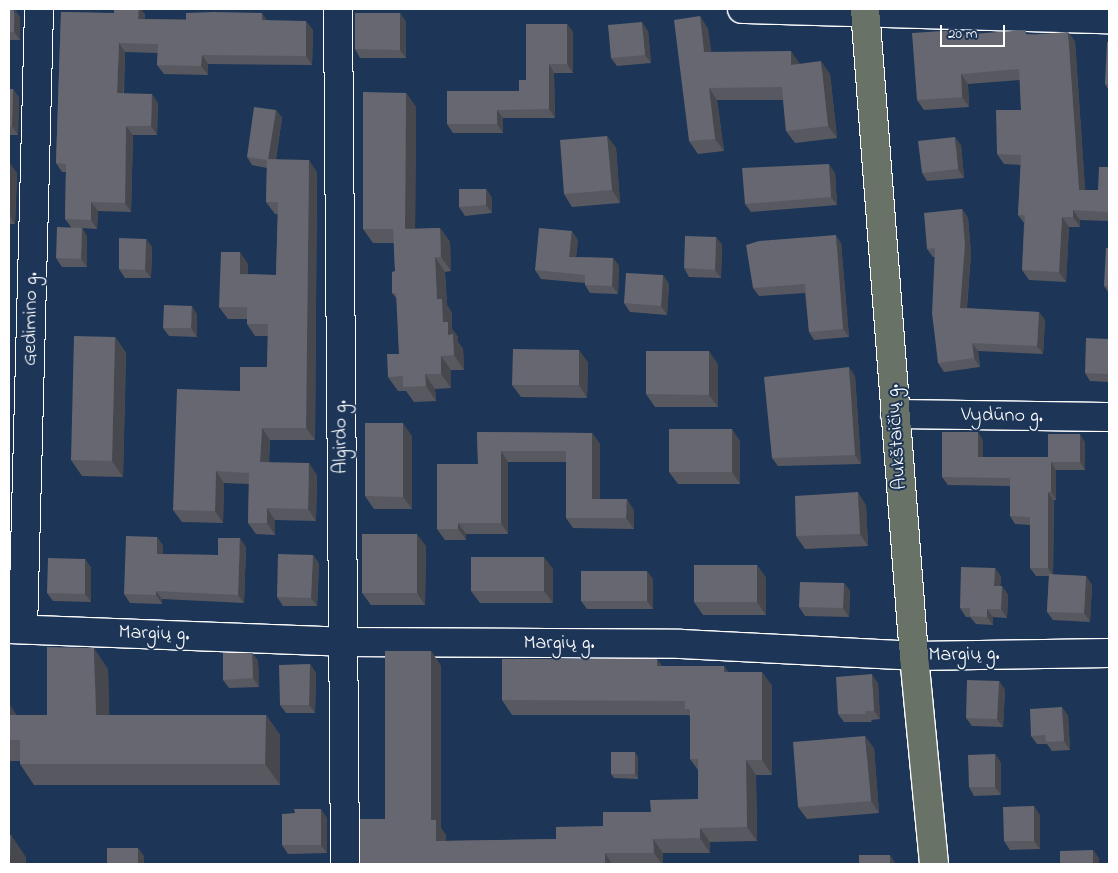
<!DOCTYPE html>
<meta charset="utf-8">
<style>
body{margin:0}
#map{position:relative;width:1118px;height:873px;overflow:hidden;background:#1d3557;font-family:"Indie Flower",sans-serif}
div>[style]{position:absolute}
.roads{filter:drop-shadow(1px 0 #fff) drop-shadow(-1px 0 #fff) drop-shadow(0 1px #fff) drop-shadow(0 -1px #fff)}
.minor>*{height:28px;margin:-14px;padding:0 14px;transform-origin:14px;border-radius:14px;background:#1d3557}
.major>*{height:28px;margin:-14px;padding:0 14px;transform-origin:14px;border-radius:14px;background:#687266}
.wall>*{inset:0;background:#585960}
.shaded-wall>*{inset:0;background:#47484e}
.building>*{inset:0;background:#666770}
span{translate:-50% -50%;white-space:nowrap;text-align:center;line-height:1.15;-webkit-text-stroke:4px #1d3557;paint-order:stroke}
.street-label{font-size:20px;color:#fff}
.frame{position:absolute;inset:0;border:10px solid #fff;pointer-events:none}
.scale{position:absolute;left:940px;top:25px;width:65px;height:22px;box-sizing:border-box;border:2px solid #fff;border-top:0;padding-left:6px;font-size:15px;line-height:18px;white-space:nowrap;color:#fff;-webkit-text-stroke:4px #1d3557;paint-order:stroke}
</style>
<div id="map">
<div class="roads">
<div class="minor">
<div style="left:338px;top:9px;width:855px;rotate:89.53deg"></div>
<div style="left:742px;top:9px;width:367px;rotate:1.6deg"></div>
<div style="left:895px;top:414px;width:214px;rotate:0.8deg"></div>
<div style="left:9px;top:629px;width:334px;rotate:2.2deg"></div>
<div style="left:343px;top:642px;width:338px;rotate:0.3deg"></div>
<div style="left:681px;top:644px;width:233px;rotate:2.9deg"></div>
<div style="left:914px;top:656px;width:195px;rotate:-0.9deg"></div>
<div style="left:23px;top:629px;width:620px;rotate:-88.52deg"></div>
</div>
<div class="major">
<div style="left:865px;top:9px;width:649px;rotate:85.67deg"></div>
<div style="left:914px;top:656px;width:209px;rotate:84.5deg"></div>
</div>
</div>
<div class="wall">
<div style="clip-path:polygon(9px 9px,20px 17px,20px 40px,9px 40px)"></div>
<div style="clip-path:polygon(61px 12px,145px 14px,145px 19px,267px 20px,313px 30px,312px 65px,208px 64px,208px 75px,164px 74px,157px 65px,158px 53px,125px 52px,124px 94px,158px 103px,157px 135px,133px 135px,131px 212px,98px 211px,97px 229px,82px 228px,87px 236px,87px 267px,62px 267px,56px 258px,71px 227px,65px 219px,66px 172px,62px 172px,56px 163px)"></div>
<div style="clip-path:polygon(400px 13px,406px 22px,406px 58px,360px 58px,355px 49px)"></div>
<div style="clip-path:polygon(700px 16px,708px 29px,711px 52px,799px 64px,830px 74px,837px 138px,795px 143px,786px 131px,783px 100px,717px 100px,724px 151px,698px 154px,689px 141px)"></div>
<div style="clip-path:polygon(567px 24px,573px 32px,573px 73px,554px 73px,555px 118px,503px 118px,503px 133px,453px 133px,447px 124px,519px 91px,526px 80px)"></div>
<div style="clip-path:polygon(958px 30px,961px 35px,1029px 34px,1075px 41px,1085px 190px,1098px 190px,1109px 167px,1109px 221px,1080px 220px,1080px 227px,1069px 227px,1066px 282px,1029px 280px,1022px 270px,1024px 223px,1018px 215px,1021px 165px,1004px 164px,997px 154px,1021px 110px,1020px 80px,968px 84px,969px 107px,924px 110px,917px 100px)"></div>
<div style="clip-path:polygon(648px 31px,651px 63px,617px 66px,611px 58px)"></div>
<div style="clip-path:polygon(1109px 42px,1109px 91px,1105px 84px)"></div>
<div style="clip-path:polygon(9px 89px,13px 89px,19px 98px,18px 135px,9px 135px)"></div>
<div style="clip-path:polygon(406px 93px,416px 107px,415px 229px,440px 228px,450px 242px,451px 271px,445px 272px,447px 305px,452px 313px,452px 329px,458px 337px,458px 342px,463px 349px,464px 370px,451px 370px,451px 388px,435px 389px,436px 401px,414px 402px,406px 391px,398px 391px,388px 377px,399px 354px,397px 299px,392px 293px,395px 271px,394px 243px,373px 243px,363px 229px)"></div>
<div style="clip-path:polygon(276px 110px,282px 118px,276px 159px,317px 172px,315px 440px,270px 440px,269px 462px,317px 475px,316px 521px,275px 520px,275px 535px,256px 534px,248px 523px,249px 484px,224px 483px,223px 523px,182px 522px,173px 510px,240px 391px,267px 367px,268px 336px,255px 336px,247px 324px,247px 319px,228px 319px,219px 307px,248px 264px,248px 274px,276px 275px,278px 214px,275px 214px,266px 202px,267px 168px,252px 165px,247px 157px)"></div>
<div style="clip-path:polygon(607px 136px,616px 148px,620px 203px,572px 207px,564px 194px)"></div>
<div style="clip-path:polygon(961px 145px,964px 178px,927px 181px,922px 173px)"></div>
<div style="clip-path:polygon(9px 163px,17px 173px,15px 224px,9px 224px)"></div>
<div style="clip-path:polygon(835px 173px,837px 205px,751px 212px,745px 204px)"></div>
<div style="clip-path:polygon(486px 189px,492px 198px,492px 213px,465px 216px,459px 207px)"></div>
<div style="clip-path:polygon(962px 209px,968px 218px,971px 254px,967px 308px,1039px 312px,1045px 320px,1043px 354px,978px 351px,980px 367px,944px 372px,938px 363px,935px 257px,933px 257px,927px 249px)"></div>
<div style="clip-path:polygon(716px 237px,722px 245px,721px 278px,689px 277px,684px 268px)"></div>
<div style="clip-path:polygon(146px 239px,152px 247px,151px 278px,125px 278px,119px 269px)"></div>
<div style="clip-path:polygon(578px 240px,576px 257px,613px 258px,619px 266px,618px 294px,590px 293px,585px 285px,585px 283px,541px 279px,535px 270px)"></div>
<div style="clip-path:polygon(841px 243px,849px 337px,814px 340px,809px 332px,805px 293px,759px 296px,753px 288px)"></div>
<div style="clip-path:polygon(1109px 248px,1109px 293px,1104px 286px)"></div>
<div style="clip-path:polygon(663px 275px,669px 284px,667px 315px,630px 312px,624px 303px)"></div>
<div style="clip-path:polygon(197px 314px,197px 337px,169px 336px,163px 328px)"></div>
<div style="clip-path:polygon(115px 337px,126px 353px,123px 477px,82px 476px,71px 460px)"></div>
<div style="clip-path:polygon(1109px 339px,1109px 382px,1090px 381px,1085px 373px)"></div>
<div style="clip-path:polygon(588px 362px,587px 398px,521px 397px,512px 385px)"></div>
<div style="clip-path:polygon(718px 364px,718px 407px,655px 407px,646px 394px)"></div>
<div style="clip-path:polygon(855px 376px,861px 464px,778px 466px,772px 458px)"></div>
<div style="clip-path:polygon(477px 432px,592px 433px,600px 444px,600px 499px,634px 510px,634px 529px,573px 528px,566px 518px,566px 462px,508px 462px,508px 534px,466px 534px,466px 540px,445px 540px,437px 529px,478px 464px)"></div>
<div style="clip-path:polygon(412px 436px,412px 509px,374px 509px,365px 496px)"></div>
<div style="clip-path:polygon(983px 440px,983px 457px,1048px 457px,1085px 442px,1085px 470px,1056px 470px,1056px 500px,1054px 500px,1053px 575px,1086px 576px,1092px 585px,1090px 622px,1053px 620px,1047px 612px,1049px 576px,1036px 576px,1030px 568px,1030px 525px,1015px 524px,1010px 516px,1010px 486px,948px 485px,942px 477px)"></div>
<div style="clip-path:polygon(740px 441px,740px 484px,678px 484px,669px 472px)"></div>
<div style="clip-path:polygon(866px 505px,868px 546px,805px 549px,796px 536px)"></div>
<div style="clip-path:polygon(157px 537px,163px 546px,163px 554px,218px 555px,246px 547px,244px 603px,162px 599px,162px 604px,130px 603px,124px 594px)"></div>
<div style="clip-path:polygon(426px 546px,425px 605px,371px 605px,362px 593px)"></div>
<div style="clip-path:polygon(313px 555px,319px 564px,317px 606px,283px 606px,277px 597px)"></div>
<div style="clip-path:polygon(85px 559px,91px 568px,91px 602px,53px 601px,47px 593px)"></div>
<div style="clip-path:polygon(757px 565px,766px 578px,766px 615px,703px 615px,694px 602px)"></div>
<div style="clip-path:polygon(995px 568px,1001px 577px,1000px 586px,1002px 586px,1008px 595px,1007px 618px,993px 617px,993px 625px,976px 624px,970px 617px,966px 617px,960px 608px)"></div>
<div style="clip-path:polygon(553px 569px,553px 603px,480px 603px,471px 591px)"></div>
<div style="clip-path:polygon(653px 579px,653px 609px,587px 609px,581px 601px)"></div>
<div style="clip-path:polygon(844px 583px,850px 591px,849px 617px,805px 616px,799px 607px)"></div>
<div style="clip-path:polygon(431px 651px,441px 666px,441px 828px,446px 835px,446px 841px,556px 839px,603px 826px,651px 812px,698px 799px,698px 770px,690px 759px,690px 717px,689px 715px,512px 715px,502px 700px,662px 666px,724px 666px,728px 672px,762px 672px,772px 686px,772px 775px,756px 775px,757px 841px,710px 842px,710px 853px,663px 853px,663px 864px,360px 864px,385px 819px)"></div>
<div style="clip-path:polygon(252px 653px,258px 661px,259px 687px,229px 688px,223px 680px)"></div>
<div style="clip-path:polygon(310px 664px,316px 673px,315px 713px,286px 713px,280px 705px)"></div>
<div style="clip-path:polygon(108px 669px,109px 715px,266px 715px,280px 735px,280px 785px,34px 785px,20px 764px,20px 761px,9px 761px,9px 704px,16px 715px,47px 715px)"></div>
<div style="clip-path:polygon(999px 681px,1005px 690px,1003px 727px,972px 726px,966px 718px)"></div>
<div style="clip-path:polygon(878px 683px,880px 719px,871px 720px,872px 722px,844px 722px,838px 714px)"></div>
<div style="clip-path:polygon(1068px 715px,1070px 750px,1052px 751px,1047px 744px,1037px 744px,1031px 736px)"></div>
<div style="clip-path:polygon(874px 748px,879px 813px,807px 819px,798px 807px)"></div>
<div style="clip-path:polygon(995px 754px,1001px 763px,1001px 795px,974px 796px,969px 787px)"></div>
<div style="clip-path:polygon(638px 757px,638px 779px,614px 778px,611px 774px)"></div>
<div style="clip-path:polygon(1040px 815px,1040px 849px,1010px 850px,1004px 841px)"></div>
<div style="clip-path:polygon(327px 818px,327px 853px,288px 854px,282px 845px)"></div>
</div>
<div class="shaded-wall">
<div style="clip-path:polygon(15px 9px,20px 17px,20px 40px,14px 32px)"></div>
<div style="clip-path:polygon(139px 9px,141px 9px,145px 14px,145px 28px,138px 19px)"></div>
<div style="clip-path:polygon(262px 13px,268px 22px,262px 20px)"></div>
<div style="clip-path:polygon(400px 13px,406px 22px,406px 58px,400px 50px)"></div>
<div style="clip-path:polygon(700px 16px,708px 29px,713px 64px,704px 52px)"></div>
<div style="clip-path:polygon(306px 21px,313px 30px,312px 65px,306px 56px)"></div>
<div style="clip-path:polygon(642px 22px,648px 31px,651px 63px,645px 55px)"></div>
<div style="clip-path:polygon(567px 24px,573px 32px,573px 73px,567px 64px)"></div>
<div style="clip-path:polygon(1068px 32px,1075px 41px,1086px 200px,1079px 190px)"></div>
<div style="clip-path:polygon(119px 43px,125px 52px,123px 103px,117px 93px)"></div>
<div style="clip-path:polygon(791px 51px,800px 64px,791px 65px)"></div>
<div style="clip-path:polygon(202px 55px,208px 64px,208px 75px,201px 66px)"></div>
<div style="clip-path:polygon(821px 61px,830px 74px,837px 138px,828px 126px)"></div>
<div style="clip-path:polygon(549px 64px,554px 73px,555px 118px,549px 109px)"></div>
<div style="clip-path:polygon(961px 74px,968px 84px,969px 107px,962px 97px)"></div>
<div style="clip-path:polygon(709px 88px,717px 100px,724px 151px,715px 139px)"></div>
<div style="clip-path:polygon(13px 89px,19px 98px,18px 135px,12px 126px)"></div>
<div style="clip-path:polygon(406px 93px,416px 107px,415px 243px,405px 229px)"></div>
<div style="clip-path:polygon(152px 94px,158px 103px,157px 135px,151px 126px)"></div>
<div style="clip-path:polygon(276px 110px,282px 118px,274px 169px,268px 160px)"></div>
<div style="clip-path:polygon(497px 110px,503px 118px,503px 133px,497px 124px)"></div>
<div style="clip-path:polygon(126px 126px,133px 135px,131px 212px,125px 203px)"></div>
<div style="clip-path:polygon(607px 136px,616px 148px,620px 203px,612px 190px)"></div>
<div style="clip-path:polygon(955px 137px,961px 145px,964px 178px,958px 169px)"></div>
<div style="clip-path:polygon(309px 160px,317px 172px,315px 440px,306px 428px)"></div>
<div style="clip-path:polygon(10px 163px,17px 173px,15px 224px,9px 215px)"></div>
<div style="clip-path:polygon(829px 164px,835px 173px,837px 205px,831px 197px)"></div>
<div style="clip-path:polygon(486px 189px,492px 198px,492px 213px,486px 205px)"></div>
<div style="clip-path:polygon(91px 202px,98px 211px,97px 229px,91px 220px)"></div>
<div style="clip-path:polygon(962px 209px,968px 218px,971px 254px,966px 316px,960px 308px)"></div>
<div style="clip-path:polygon(1073px 210px,1080px 220px,1080px 227px,1073px 217px)"></div>
<div style="clip-path:polygon(1062px 217px,1069px 227px,1066px 282px,1059px 272px)"></div>
<div style="clip-path:polygon(82px 228px,87px 236px,87px 267px,81px 259px)"></div>
<div style="clip-path:polygon(440px 228px,450px 242px,451px 271px,441px 257px)"></div>
<div style="clip-path:polygon(572px 231px,578px 240px,575px 265px,569px 257px)"></div>
<div style="clip-path:polygon(836px 235px,841px 243px,849px 337px,843px 329px)"></div>
<div style="clip-path:polygon(716px 237px,722px 245px,721px 278px,715px 270px)"></div>
<div style="clip-path:polygon(146px 239px,152px 247px,151px 278px,145px 270px)"></div>
<div style="clip-path:polygon(240px 252px,248px 264px,248px 286px,240px 274px)"></div>
<div style="clip-path:polygon(435px 257px,445px 272px,447px 305px,452px 313px,452px 329px,458px 337px,458px 342px,463px 349px,464px 370px,454px 355px,448px 335px,443px 322px,437px 299px)"></div>
<div style="clip-path:polygon(613px 258px,619px 266px,618px 294px,612px 286px)"></div>
<div style="clip-path:polygon(663px 275px,669px 284px,667px 315px,661px 306px)"></div>
<div style="clip-path:polygon(192px 306px,197px 314px,197px 337px,191px 328px)"></div>
<div style="clip-path:polygon(1039px 312px,1045px 320px,1043px 354px,1037px 346px)"></div>
<div style="clip-path:polygon(115px 337px,126px 353px,123px 477px,112px 461px)"></div>
<div style="clip-path:polygon(972px 343px,978px 351px,980px 367px,974px 358px)"></div>
<div style="clip-path:polygon(579px 350px,588px 362px,587px 398px,579px 385px)"></div>
<div style="clip-path:polygon(709px 351px,718px 364px,718px 407px,709px 395px)"></div>
<div style="clip-path:polygon(441px 356px,451px 370px,451px 388px,441px 374px)"></div>
<div style="clip-path:polygon(849px 367px,855px 376px,861px 464px,855px 455px)"></div>
<div style="clip-path:polygon(425px 374px,435px 389px,436px 401px,426px 386px)"></div>
<div style="clip-path:polygon(403px 423px,412px 436px,412px 509px,403px 497px)"></div>
<div style="clip-path:polygon(262px 428px,270px 440px,268px 474px,260px 462px)"></div>
<div style="clip-path:polygon(732px 429px,740px 441px,740px 484px,732px 472px)"></div>
<div style="clip-path:polygon(978px 432px,983px 440px,983px 465px,978px 457px)"></div>
<div style="clip-path:polygon(592px 433px,600px 444px,600px 509px,592px 499px)"></div>
<div style="clip-path:polygon(1080px 434px,1085px 442px,1085px 470px,1080px 462px)"></div>
<div style="clip-path:polygon(501px 451px,508px 462px,508px 534px,501px 523px)"></div>
<div style="clip-path:polygon(1051px 462px,1056px 470px,1056px 500px,1051px 492px)"></div>
<div style="clip-path:polygon(309px 463px,317px 475px,316px 521px,308px 509px)"></div>
<div style="clip-path:polygon(216px 471px,224px 483px,223px 523px,215px 511px)"></div>
<div style="clip-path:polygon(858px 492px,866px 505px,868px 546px,860px 534px)"></div>
<div style="clip-path:polygon(1048px 492px,1054px 500px,1053px 576px,1048px 568px)"></div>
<div style="clip-path:polygon(627px 499px,634px 510px,634px 529px,626px 518px)"></div>
<div style="clip-path:polygon(267px 508px,275px 520px,275px 535px,267px 523px)"></div>
<div style="clip-path:polygon(458px 523px,466px 534px,466px 540px,458px 529px)"></div>
<div style="clip-path:polygon(417px 534px,426px 546px,425px 605px,417px 593px)"></div>
<div style="clip-path:polygon(157px 537px,163px 546px,163px 562px,157px 554px)"></div>
<div style="clip-path:polygon(240px 538px,246px 547px,244px 603px,238px 595px)"></div>
<div style="clip-path:polygon(313px 555px,319px 564px,317px 606px,311px 598px)"></div>
<div style="clip-path:polygon(544px 557px,553px 569px,553px 603px,544px 591px)"></div>
<div style="clip-path:polygon(85px 559px,91px 568px,91px 602px,85px 594px)"></div>
<div style="clip-path:polygon(757px 565px,766px 578px,766px 615px,757px 602px)"></div>
<div style="clip-path:polygon(995px 568px,1001px 577px,1000px 594px,994px 586px)"></div>
<div style="clip-path:polygon(647px 571px,653px 579px,653px 609px,647px 601px)"></div>
<div style="clip-path:polygon(1086px 576px,1092px 585px,1090px 622px,1084px 613px)"></div>
<div style="clip-path:polygon(844px 583px,850px 591px,849px 617px,843px 608px)"></div>
<div style="clip-path:polygon(1002px 586px,1008px 595px,1007px 618px,1001px 609px)"></div>
<div style="clip-path:polygon(156px 591px,162px 599px,162px 604px,156px 595px)"></div>
<div style="clip-path:polygon(987px 609px,993px 617px,993px 625px,987px 617px)"></div>
<div style="clip-path:polygon(94px 648px,108px 669px,110px 735px,96px 715px)"></div>
<div style="clip-path:polygon(431px 651px,441px 666px,441px 828px,446px 835px,446px 855px,436px 841px,431px 820px)"></div>
<div style="clip-path:polygon(252px 653px,258px 661px,259px 687px,253px 678px)"></div>
<div style="clip-path:polygon(657px 659px,667px 673px,657px 666px)"></div>
<div style="clip-path:polygon(310px 664px,316px 673px,315px 713px,309px 705px)"></div>
<div style="clip-path:polygon(724px 666px,734px 681px,724px 672px)"></div>
<div style="clip-path:polygon(762px 672px,772px 686px,772px 775px,762px 760px)"></div>
<div style="clip-path:polygon(872px 674px,878px 683px,880px 719px,874px 711px)"></div>
<div style="clip-path:polygon(999px 681px,1005px 690px,1003px 727px,997px 719px)"></div>
<div style="clip-path:polygon(9px 704px,21px 721px,9px 718px)"></div>
<div style="clip-path:polygon(1062px 707px,1068px 715px,1070px 750px,1064px 741px)"></div>
<div style="clip-path:polygon(266px 715px,280px 735px,280px 785px,265px 764px)"></div>
<div style="clip-path:polygon(865px 736px,874px 748px,879px 813px,871px 801px)"></div>
<div style="clip-path:polygon(635px 752px,638px 757px,638px 779px,635px 774px)"></div>
<div style="clip-path:polygon(995px 754px,1001px 763px,1001px 795px,995px 787px)"></div>
<div style="clip-path:polygon(746px 760px,756px 775px,757px 841px,747px 827px)"></div>
<div style="clip-path:polygon(1034px 806px,1040px 815px,1040px 849px,1034px 841px)"></div>
<div style="clip-path:polygon(321px 809px,327px 818px,327px 853px,321px 845px)"></div>
<div style="clip-path:polygon(700px 828px,710px 842px,710px 853px,700px 838px)"></div>
<div style="clip-path:polygon(11px 835px,26px 857px,26px 864px,10px 864px)"></div>
<div style="clip-path:polygon(653px 839px,663px 853px,663px 864px,662px 864px,654px 853px)"></div>
<div style="clip-path:polygon(138px 848px,144px 856px,144px 864px,138px 864px)"></div>
<div style="clip-path:polygon(1093px 850px,1099px 858px,1099px 864px,1093px 864px)"></div>
<div style="clip-path:polygon(605px 853px,612px 864px,605px 864px)"></div>
<div style="clip-path:polygon(890px 855px,896px 864px,890px 864px)"></div>
</div>
<div class="building">
<div style="clip-path:polygon(9px 9px,14px 9px,14px 32px,9px 32px)"></div>
<div style="clip-path:polygon(114px 9px,139px 9px,138px 19px,186px 20px,186px 13px,213px 12px,262px 13px,262px 20px,306px 21px,306px 56px,202px 55px,201px 66px,157px 65px,158px 44px,119px 43px,117px 93px,152px 94px,151px 126px,126px 126px,125px 203px,91px 202px,91px 220px,65px 219px,66px 164px,56px 163px,61px 12px,114px 13px)"></div>
<div style="clip-path:polygon(355px 13px,400px 13px,400px 50px,355px 49px)"></div>
<div style="clip-path:polygon(700px 16px,704px 52px,791px 51px,791px 65px,821px 61px,828px 126px,786px 131px,782px 87px,709px 88px,715px 139px,689px 141px,674px 20px)"></div>
<div style="clip-path:polygon(642px 22px,645px 55px,611px 58px,608px 25px)"></div>
<div style="clip-path:polygon(526px 24px,567px 24px,567px 64px,549px 64px,549px 109px,497px 110px,497px 124px,447px 124px,447px 91px,519px 91px,519px 80px,526px 80px)"></div>
<div style="clip-path:polygon(958px 30px,958px 35px,1026px 30px,1026px 35px,1068px 32px,1079px 190px,1098px 190px,1099px 167px,1109px 167px,1109px 212px,1073px 210px,1073px 217px,1062px 217px,1059px 272px,1022px 270px,1025px 215px,1018px 215px,1021px 155px,997px 154px,996px 110px,1021px 110px,1019px 69px,961px 74px,962px 97px,917px 100px,912px 33px)"></div>
<div style="clip-path:polygon(1107px 42px,1109px 42px,1109px 84px,1105px 84px)"></div>
<div style="clip-path:polygon(9px 89px,13px 89px,12px 126px,9px 126px)"></div>
<div style="clip-path:polygon(363px 92px,406px 93px,405px 229px,440px 228px,441px 257px,435px 257px,437px 299px,442px 299px,443px 322px,448px 322px,448px 335px,453px 334px,454px 355px,441px 356px,441px 374px,425px 374px,426px 386px,403px 387px,403px 376px,388px 377px,387px 354px,399px 354px,396px 293px,392px 293px,392px 272px,395px 271px,393px 229px,403px 229px,363px 229px)"></div>
<div style="clip-path:polygon(254px 107px,276px 110px,268px 159px,267px 159px,267px 160px,247px 157px)"></div>
<div style="clip-path:polygon(607px 136px,612px 190px,564px 194px,560px 140px)"></div>
<div style="clip-path:polygon(955px 137px,958px 169px,922px 173px,918px 141px)"></div>
<div style="clip-path:polygon(267px 159px,309px 160px,306px 428px,262px 428px,260px 462px,309px 463px,308px 509px,267px 508px,267px 523px,248px 523px,249px 473px,216px 471px,215px 511px,173px 510px,177px 389px,240px 391px,240px 367px,267px 367px,268px 324px,247px 324px,247px 307px,219px 307px,221px 252px,240px 252px,240px 274px,276px 275px,278px 202px,266px 202px)"></div>
<div style="clip-path:polygon(9px 163px,10px 163px,9px 214px)"></div>
<div style="clip-path:polygon(829px 164px,831px 197px,745px 204px,742px 168px)"></div>
<div style="clip-path:polygon(459px 189px,486px 189px,486px 205px,459px 207px)"></div>
<div style="clip-path:polygon(962px 209px,965px 245px,960px 308px,1039px 312px,1037px 346px,972px 343px,974px 358px,938px 363px,932px 313px,935px 248px,927px 249px,924px 213px)"></div>
<div style="clip-path:polygon(57px 227px,82px 228px,81px 259px,56px 258px)"></div>
<div style="clip-path:polygon(539px 228px,572px 231px,569px 257px,613px 258px,612px 286px,585px 285px,585px 275px,535px 270px)"></div>
<div style="clip-path:polygon(836px 235px,843px 329px,809px 332px,805px 284px,753px 288px,746px 245px,759px 241px)"></div>
<div style="clip-path:polygon(685px 236px,716px 237px,715px 270px,684px 268px)"></div>
<div style="clip-path:polygon(119px 238px,146px 239px,145px 270px,119px 269px)"></div>
<div style="clip-path:polygon(1106px 248px,1109px 248px,1109px 286px,1104px 286px)"></div>
<div style="clip-path:polygon(626px 273px,663px 275px,661px 306px,624px 303px)"></div>
<div style="clip-path:polygon(164px 305px,192px 306px,191px 328px,163px 328px)"></div>
<div style="clip-path:polygon(74px 336px,115px 337px,112px 461px,71px 460px)"></div>
<div style="clip-path:polygon(1086px 338px,1109px 339px,1109px 374px,1085px 373px)"></div>
<div style="clip-path:polygon(513px 349px,579px 350px,579px 385px,512px 385px)"></div>
<div style="clip-path:polygon(646px 351px,709px 351px,709px 395px,646px 394px)"></div>
<div style="clip-path:polygon(849px 367px,855px 455px,772px 458px,764px 377px)"></div>
<div style="clip-path:polygon(365px 423px,403px 423px,403px 497px,365px 496px)"></div>
<div style="clip-path:polygon(669px 429px,732px 429px,732px 472px,669px 472px)"></div>
<div style="clip-path:polygon(477px 432px,592px 433px,592px 499px,627px 499px,626px 518px,566px 518px,566px 451px,501px 451px,501px 523px,458px 523px,458px 529px,437px 529px,437px 464px,478px 464px)"></div>
<div style="clip-path:polygon(942px 432px,978px 432px,978px 457px,1048px 457px,1048px 434px,1080px 434px,1080px 462px,1051px 462px,1051px 492px,1048px 492px,1048px 568px,1030px 568px,1030px 517px,1010px 516px,1010px 478px,942px 477px)"></div>
<div style="clip-path:polygon(858px 492px,860px 534px,796px 536px,795px 496px)"></div>
<div style="clip-path:polygon(362px 534px,417px 534px,417px 593px,362px 593px)"></div>
<div style="clip-path:polygon(126px 536px,157px 537px,157px 554px,218px 555px,218px 538px,240px 538px,238px 595px,156px 591px,156px 595px,124px 594px)"></div>
<div style="clip-path:polygon(278px 554px,313px 555px,311px 598px,277px 597px)"></div>
<div style="clip-path:polygon(471px 557px,544px 557px,544px 591px,471px 591px)"></div>
<div style="clip-path:polygon(48px 558px,85px 559px,85px 594px,47px 593px)"></div>
<div style="clip-path:polygon(694px 565px,757px 565px,757px 602px,694px 602px)"></div>
<div style="clip-path:polygon(961px 567px,995px 568px,994px 586px,1002px 586px,1001px 609px,987px 609px,987px 617px,970px 616px,970px 608px,960px 608px)"></div>
<div style="clip-path:polygon(581px 571px,647px 571px,647px 601px,581px 601px)"></div>
<div style="clip-path:polygon(1049px 574px,1086px 576px,1084px 613px,1047px 612px)"></div>
<div style="clip-path:polygon(800px 582px,844px 583px,843px 608px,799px 607px)"></div>
<div style="clip-path:polygon(47px 647px,94px 648px,96px 715px,266px 715px,265px 764px,20px 764px,20px 740px,9px 740px,9px 715px,47px 715px)"></div>
<div style="clip-path:polygon(385px 651px,431px 651px,431px 820px,436px 820px,436px 841px,556px 839px,556px 827px,603px 826px,603px 812px,651px 812px,650px 800px,698px 799px,698px 759px,690px 759px,690px 709px,685px 709px,685px 701px,502px 700px,502px 659px,657px 659px,657px 666px,724px 666px,724px 672px,762px 672px,762px 760px,746px 760px,747px 827px,700px 828px,700px 838px,653px 839px,654px 853px,605px 853px,605px 864px,360px 864px,360px 819px,385px 819px)"></div>
<div style="clip-path:polygon(223px 653px,252px 653px,253px 678px,223px 680px)"></div>
<div style="clip-path:polygon(310px 664px,309px 705px,280px 705px,279px 665px)"></div>
<div style="clip-path:polygon(872px 674px,874px 711px,865px 711px,866px 714px,838px 714px,836px 677px)"></div>
<div style="clip-path:polygon(967px 680px,999px 681px,997px 719px,966px 718px)"></div>
<div style="clip-path:polygon(1062px 707px,1064px 741px,1046px 742px,1045px 735px,1031px 736px,1030px 709px)"></div>
<div style="clip-path:polygon(865px 736px,871px 801px,798px 807px,793px 742px)"></div>
<div style="clip-path:polygon(611px 752px,635px 752px,635px 774px,611px 774px)"></div>
<div style="clip-path:polygon(995px 754px,995px 787px,969px 787px,968px 755px)"></div>
<div style="clip-path:polygon(1034px 806px,1034px 841px,1004px 841px,1003px 807px)"></div>
<div style="clip-path:polygon(294px 809px,321px 809px,321px 845px,282px 845px,282px 814px,295px 813px)"></div>
<div style="clip-path:polygon(9px 835px,11px 835px,10px 864px,9px 864px)"></div>
<div style="clip-path:polygon(107px 848px,138px 848px,138px 864px,107px 864px)"></div>
<div style="clip-path:polygon(1093px 850px,1093px 864px,1060px 864px,1060px 851px)"></div>
<div style="clip-path:polygon(859px 855px,890px 855px,890px 864px,859px 864px)"></div>
</div>
<div class="street-label">
<span style="left:31px;top:319px;rotate:-89deg">Gedimino g.</span>
<span style="left:1002px;top:416px;rotate:1deg">Vydūno g.</span>
<span style="left:341px;top:437px;rotate:-90deg">Algirdo g.</span>
<span style="left:897px;top:437px;rotate:-94deg">Aukštaičių g.</span>
<span style="left:154px;top:634px;rotate:2deg">Margių g.</span>
<span style="left:559px;top:643px">Margių g.</span>
<span style="left:964px;top:655px;rotate:-1deg">Margių g.</span>
</div>
<div class="frame"></div>
<div class="scale">20 m</div>
</div>
